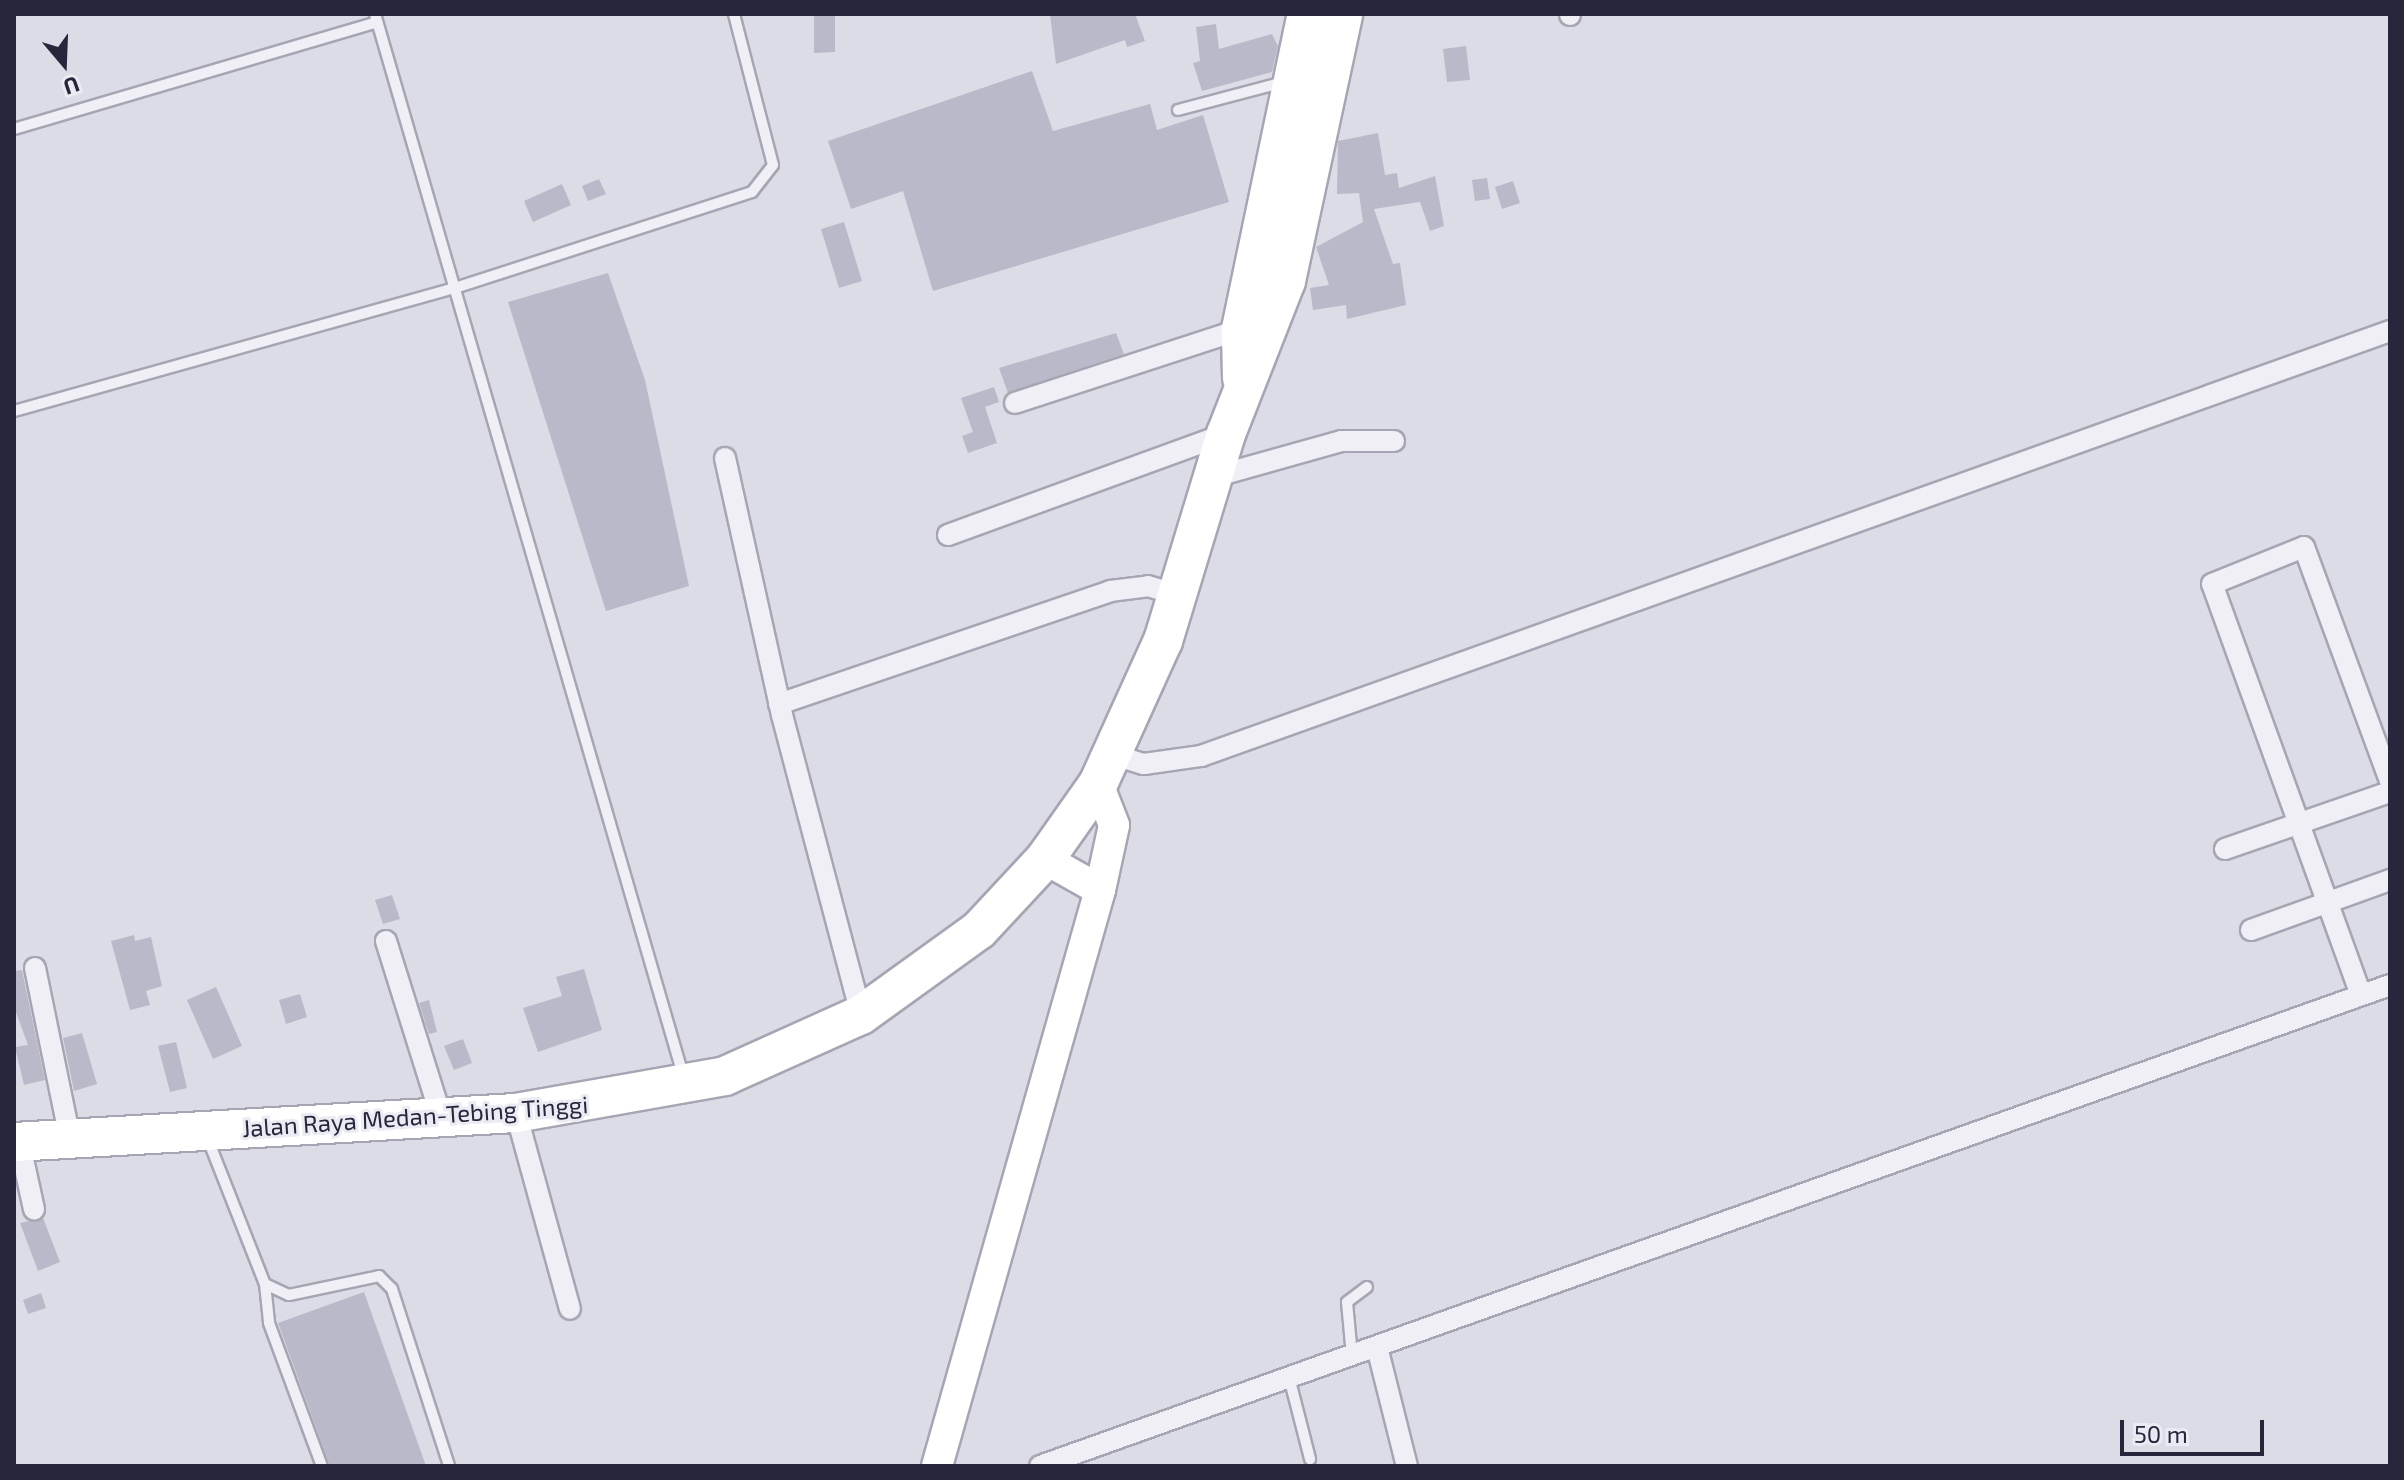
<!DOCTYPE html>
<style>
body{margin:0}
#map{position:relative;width:2404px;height:1480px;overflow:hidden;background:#dcdce6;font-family:"Exo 2",sans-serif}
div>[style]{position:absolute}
.building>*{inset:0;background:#bab9c9}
.roads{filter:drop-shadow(2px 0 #a6a5b3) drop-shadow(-2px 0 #a6a5b3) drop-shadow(0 2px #a6a5b3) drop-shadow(0 -2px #a6a5b3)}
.lane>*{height:10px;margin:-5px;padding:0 5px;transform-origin:5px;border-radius:5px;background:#efeff5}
.street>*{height:20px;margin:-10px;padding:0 10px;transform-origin:10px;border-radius:10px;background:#efeff5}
.secondary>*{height:30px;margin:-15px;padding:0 15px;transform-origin:15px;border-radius:15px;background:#fff}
.highway>*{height:38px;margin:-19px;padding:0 19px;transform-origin:19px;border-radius:19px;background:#fff}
span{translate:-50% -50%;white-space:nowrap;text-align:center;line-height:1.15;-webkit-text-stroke:6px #ebebf4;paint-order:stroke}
.street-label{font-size:24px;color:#27263c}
.frame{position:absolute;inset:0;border:16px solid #27263c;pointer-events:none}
.north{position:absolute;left:24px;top:24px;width:80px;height:80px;-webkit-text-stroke:6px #ebebf4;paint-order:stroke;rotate:161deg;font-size:22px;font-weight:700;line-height:32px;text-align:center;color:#27263c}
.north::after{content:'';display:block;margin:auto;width:28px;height:36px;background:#27263c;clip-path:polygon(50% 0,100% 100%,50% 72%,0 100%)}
.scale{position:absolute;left:2120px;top:1420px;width:144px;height:36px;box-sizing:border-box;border:4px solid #27263c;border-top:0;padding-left:10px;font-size:24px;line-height:28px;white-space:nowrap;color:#27263c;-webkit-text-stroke:6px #ebebf4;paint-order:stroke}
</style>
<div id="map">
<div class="building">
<div style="clip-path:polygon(814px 14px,835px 14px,835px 52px,814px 53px)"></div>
<div style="clip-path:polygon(1050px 14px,1135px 14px,1145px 41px,1127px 47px,1125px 40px,1056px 64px)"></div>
<div style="clip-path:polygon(1216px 24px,1219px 49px,1272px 34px,1278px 46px,1272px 72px,1202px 91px,1193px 63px,1200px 61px,1196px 27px)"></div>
<div style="clip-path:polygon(1466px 46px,1470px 80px,1447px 82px,1443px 49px)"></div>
<div style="clip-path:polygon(1032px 71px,1053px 131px,1150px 104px,1157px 130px,1203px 115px,1229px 202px,933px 291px,903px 191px,851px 209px,828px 141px)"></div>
<div style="clip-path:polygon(1378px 133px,1385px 175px,1397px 173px,1399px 188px,1435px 176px,1444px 226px,1430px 231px,1420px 202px,1374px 209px,1393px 264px,1400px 263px,1406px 305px,1347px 319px,1346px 305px,1313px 310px,1310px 288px,1329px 285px,1316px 247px,1363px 222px,1359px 193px,1337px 194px,1338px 141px)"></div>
<div style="clip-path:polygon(1487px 178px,1490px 199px,1475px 201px,1472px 180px)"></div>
<div style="clip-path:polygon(599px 179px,606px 194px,588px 201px,582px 186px)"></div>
<div style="clip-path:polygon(1513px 181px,1520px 203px,1502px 209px,1495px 187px)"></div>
<div style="clip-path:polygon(562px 184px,571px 205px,533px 222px,524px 201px)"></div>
<div style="clip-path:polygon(844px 222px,862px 281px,839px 288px,821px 229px)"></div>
<div style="clip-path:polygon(608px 273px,645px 380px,689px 586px,606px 611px,508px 302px)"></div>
<div style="clip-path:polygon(1116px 333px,1124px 354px,1008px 393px,999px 368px)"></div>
<div style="clip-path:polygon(994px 387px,999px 402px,985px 407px,997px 443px,968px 453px,962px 436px,973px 432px,961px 398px)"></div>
<div style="clip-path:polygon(392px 895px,400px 919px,383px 924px,375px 900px)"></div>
<div style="clip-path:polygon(134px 935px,135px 941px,151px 937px,162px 986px,146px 991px,150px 1005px,130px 1010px,111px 941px)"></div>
<div style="clip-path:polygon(584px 969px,602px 1030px,538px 1052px,523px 1008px,562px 996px,556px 977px)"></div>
<div style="clip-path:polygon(22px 970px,45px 1080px,24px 1085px,15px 1047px,28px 1045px,14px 1007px,14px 971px)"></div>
<div style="clip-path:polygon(216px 987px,242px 1046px,213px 1059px,187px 1000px)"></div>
<div style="clip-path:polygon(300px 994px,307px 1017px,286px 1024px,279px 1000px)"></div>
<div style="clip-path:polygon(429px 1000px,437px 1032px,429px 1034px,419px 1003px)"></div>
<div style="clip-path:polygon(82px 1033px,97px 1084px,74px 1091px,63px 1038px)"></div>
<div style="clip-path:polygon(463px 1039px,472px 1063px,454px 1070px,444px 1046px)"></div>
<div style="clip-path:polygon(176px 1042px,187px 1088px,170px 1092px,158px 1046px)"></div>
<div style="clip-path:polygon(43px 1218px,60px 1262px,38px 1271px,20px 1223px)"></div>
<div style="clip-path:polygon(364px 1292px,426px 1466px,330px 1466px,278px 1323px)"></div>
<div style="clip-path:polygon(41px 1293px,46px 1308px,28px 1314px,23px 1300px)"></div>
</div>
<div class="roads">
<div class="lane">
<div style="left:375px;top:14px;width:1105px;rotate:73.81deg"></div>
<div style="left:1178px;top:110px;width:110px;rotate:-14.8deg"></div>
<div style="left:14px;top:129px;width:378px;rotate:-16.4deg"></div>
<div style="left:14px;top:411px;width:458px;rotate:-15.6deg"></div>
<div style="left:455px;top:288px;width:312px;rotate:-17.9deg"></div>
<div style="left:752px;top:192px;width:34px;rotate:-52deg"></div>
<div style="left:773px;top:165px;width:156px;rotate:-104.5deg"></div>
<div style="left:207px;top:1137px;width:158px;rotate:68.5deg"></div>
<div style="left:265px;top:1284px;width:26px;rotate:25deg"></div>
<div style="left:289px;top:1295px;width:92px;rotate:-11.9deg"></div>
<div style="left:379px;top:1276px;width:18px;rotate:45deg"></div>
<div style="left:392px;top:1289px;width:186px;rotate:72.1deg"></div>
<div style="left:265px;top:1284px;width:39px;rotate:84deg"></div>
<div style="left:269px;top:1323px;width:153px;rotate:69.7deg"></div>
<div style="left:1352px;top:1356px;width:54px;rotate:-95.3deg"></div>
<div style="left:1347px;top:1302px;width:25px;rotate:-37deg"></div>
<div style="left:1289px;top:1377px;width:85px;rotate:75.6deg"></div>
</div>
<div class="street">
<div style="left:1570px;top:15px;width:1px;rotate:-90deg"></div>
<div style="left:1015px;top:403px;width:238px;rotate:-18.1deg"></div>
<div style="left:725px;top:458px;width:263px;rotate:77.5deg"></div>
<div style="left:782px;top:715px;width:310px;rotate:75.2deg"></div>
<div style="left:1213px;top:477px;width:133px;rotate:-15.7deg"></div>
<div style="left:1341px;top:441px;width:53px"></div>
<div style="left:948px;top:535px;width:296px;rotate:-20deg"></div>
<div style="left:779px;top:704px;width:350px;rotate:-18.8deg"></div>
<div style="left:1110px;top:591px;width:38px;rotate:-7deg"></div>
<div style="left:1148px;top:586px;width:31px;rotate:17deg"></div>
<div style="left:1114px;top:755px;width:31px;rotate:17deg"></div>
<div style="left:1144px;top:764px;width:58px;rotate:-8deg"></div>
<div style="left:1201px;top:756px;width:1263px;rotate:-19.67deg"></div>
<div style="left:2225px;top:849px;width:175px;rotate:-19.1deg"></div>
<div style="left:2251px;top:930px;width:148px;rotate:-19.8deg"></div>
<div style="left:386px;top:941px;width:184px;rotate:72.6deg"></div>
<div style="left:35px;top:968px;width:174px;rotate:78.4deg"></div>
<div style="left:2361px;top:995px;width:437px;rotate:-109.9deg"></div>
<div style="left:2212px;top:584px;width:99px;rotate:-21.9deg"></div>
<div style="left:2304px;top:547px;width:249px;rotate:69.8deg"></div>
<div style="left:516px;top:1113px;width:203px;rotate:74.6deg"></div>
<div style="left:19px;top:1141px;width:70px;rotate:77.6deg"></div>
<div style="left:1377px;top:1347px;width:123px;rotate:75.9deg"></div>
<div style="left:1040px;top:1466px;width:1433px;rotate:-19.61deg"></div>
</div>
<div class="secondary">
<div style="left:1045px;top:859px;width:63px;rotate:29.4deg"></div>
<div style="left:937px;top:1466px;width:599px;rotate:-74.2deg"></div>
<div style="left:1100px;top:890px;width:66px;rotate:-77.8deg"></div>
<div style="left:1114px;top:825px;width:44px;rotate:-111.3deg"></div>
</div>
<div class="highway">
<div style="left:1242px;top:378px;width:49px;rotate:-91.2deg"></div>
<div style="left:1241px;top:329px;width:322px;rotate:-78.2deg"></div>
<div style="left:14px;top:1142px;width:503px;rotate:-3.31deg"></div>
<div style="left:516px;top:1113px;width:212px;rotate:-10deg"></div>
<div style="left:725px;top:1076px;width:149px;rotate:-24.2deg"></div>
<div style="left:861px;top:1015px;width:145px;rotate:-35.8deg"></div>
<div style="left:979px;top:930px;width:97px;rotate:-47.1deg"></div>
<div style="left:1045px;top:859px;width:92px;rotate:-54.8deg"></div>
<div style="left:1098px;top:784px;width:157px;rotate:-65.6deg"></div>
<div style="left:1163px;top:641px;width:216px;rotate:-73.1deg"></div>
<div style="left:1226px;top:434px;width:164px;rotate:-68.6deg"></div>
<div style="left:1286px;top:281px;width:273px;rotate:-77.9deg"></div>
</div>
</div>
<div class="street-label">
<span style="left:415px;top:1116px;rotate:-4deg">Jalan Raya Medan-Tebing Tinggi</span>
</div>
<div class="frame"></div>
<div class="north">U</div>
<div class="scale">50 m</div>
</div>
